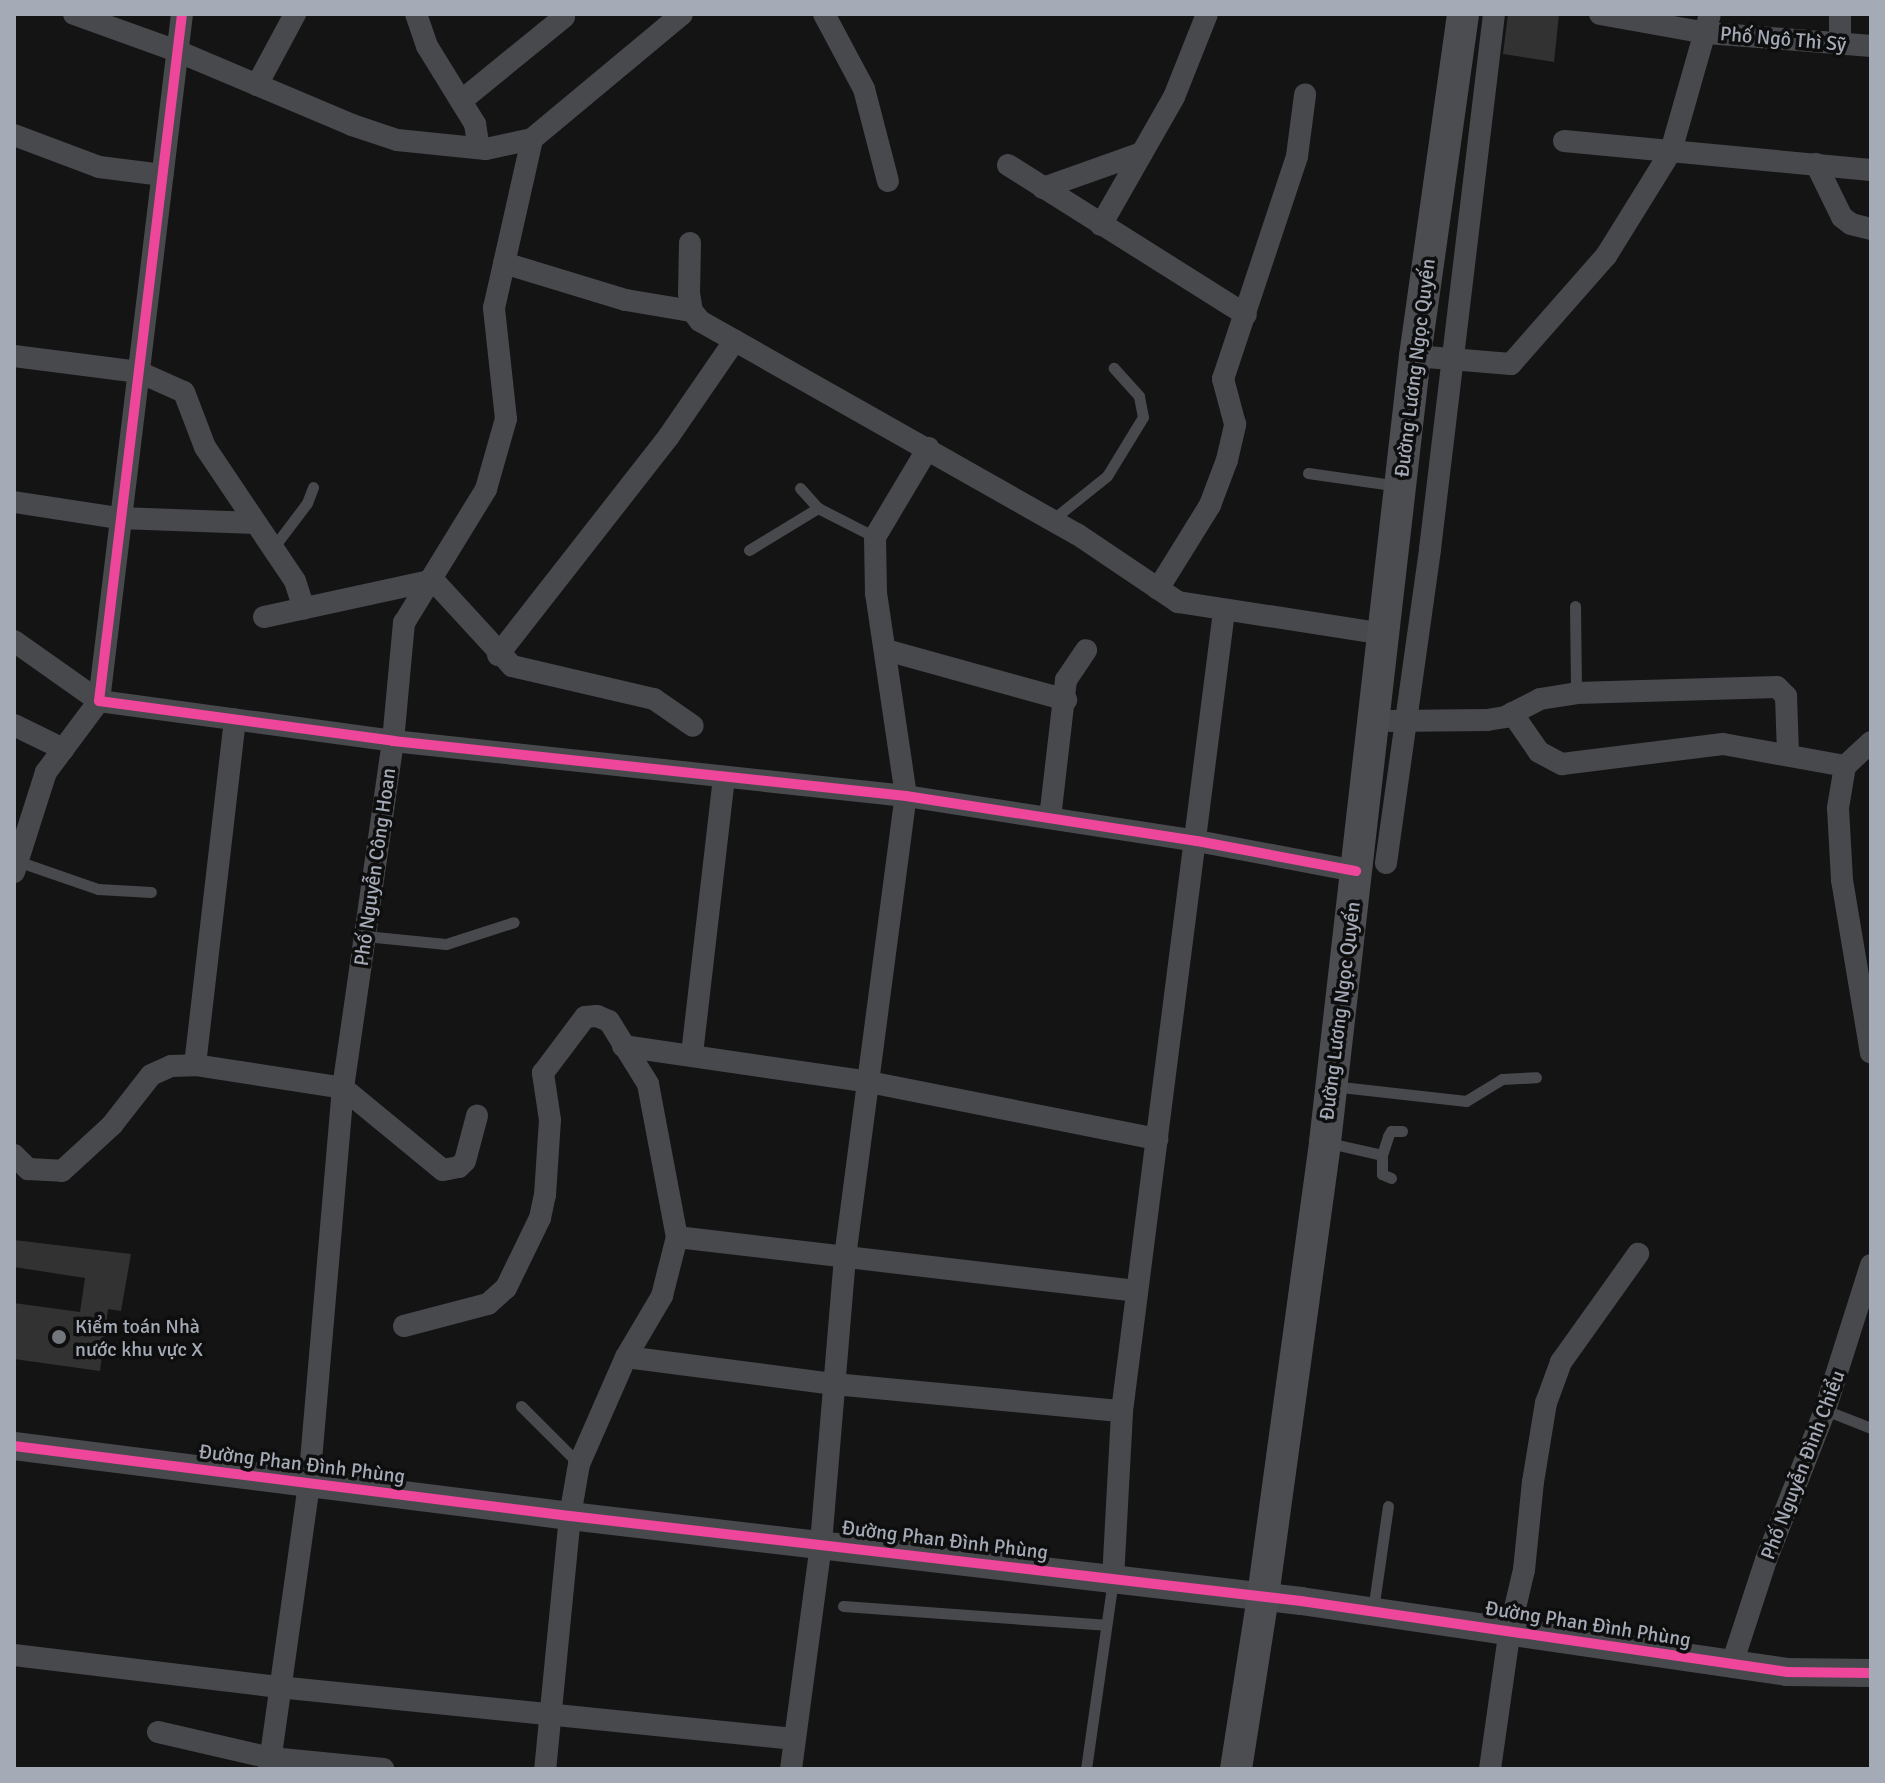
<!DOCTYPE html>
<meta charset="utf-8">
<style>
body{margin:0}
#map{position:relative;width:1885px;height:1783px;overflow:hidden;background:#141414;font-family:Signika,sans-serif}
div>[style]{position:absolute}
.building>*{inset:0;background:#323233}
.service>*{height:11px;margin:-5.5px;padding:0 5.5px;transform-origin:5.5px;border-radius:5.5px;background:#48494d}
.minor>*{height:22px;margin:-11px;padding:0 11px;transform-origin:11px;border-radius:11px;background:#48494d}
.tertiary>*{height:28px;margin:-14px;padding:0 14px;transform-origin:14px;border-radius:14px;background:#48494d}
.secondary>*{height:32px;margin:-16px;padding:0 16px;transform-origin:16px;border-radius:16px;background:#4b4d51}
.cycleway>*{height:10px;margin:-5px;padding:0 5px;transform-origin:5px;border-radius:5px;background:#ed469a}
.dots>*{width:22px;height:22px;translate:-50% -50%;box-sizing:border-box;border:4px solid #0e0e0f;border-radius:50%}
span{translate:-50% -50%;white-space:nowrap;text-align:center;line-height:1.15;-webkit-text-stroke:7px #0e0e0f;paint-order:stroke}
.street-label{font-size:20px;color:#a4aab6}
.poi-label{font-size:20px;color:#a4aab6}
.left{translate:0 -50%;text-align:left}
.frame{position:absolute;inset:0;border:16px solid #a4aab6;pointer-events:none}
</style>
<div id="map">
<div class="building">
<div style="clip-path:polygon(1508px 14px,1559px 14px,1554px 62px,1503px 54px)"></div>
<div style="clip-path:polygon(14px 1240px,131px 1254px,121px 1311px,108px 1309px,100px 1371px,14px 1359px,14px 1303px,80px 1312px,85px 1278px,14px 1267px)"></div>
</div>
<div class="service">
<div style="left:1308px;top:473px;width:92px;rotate:8.1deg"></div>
<div style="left:800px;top:488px;width:27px;rotate:48deg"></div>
<div style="left:818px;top:508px;width:64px;rotate:27deg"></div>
<div style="left:1052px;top:520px;width:70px;rotate:-38.7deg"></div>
<div style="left:1107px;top:476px;width:69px;rotate:-58.6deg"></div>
<div style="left:1143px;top:417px;width:21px;rotate:-101deg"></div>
<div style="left:1139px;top:396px;width:38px;rotate:-132deg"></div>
<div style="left:273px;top:548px;width:56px;rotate:-52.9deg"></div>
<div style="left:307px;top:503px;width:17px;rotate:-69deg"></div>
<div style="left:749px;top:550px;width:81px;rotate:-31.3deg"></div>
<div style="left:1575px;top:606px;width:87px;rotate:89.3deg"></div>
<div style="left:17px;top:861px;width:86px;rotate:19.1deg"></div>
<div style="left:98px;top:889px;width:53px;rotate:3.2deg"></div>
<div style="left:365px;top:936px;width:81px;rotate:5.6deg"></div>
<div style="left:446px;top:944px;width:71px;rotate:-17.9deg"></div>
<div style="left:1332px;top:1086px;width:135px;rotate:6.4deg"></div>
<div style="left:1466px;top:1101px;width:42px;rotate:-31.4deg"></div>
<div style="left:1502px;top:1079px;width:34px;rotate:-3deg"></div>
<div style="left:1329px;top:1143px;width:54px;rotate:12.8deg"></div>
<div style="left:1391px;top:1178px;width:10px;rotate:-156deg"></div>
<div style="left:1382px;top:1174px;width:19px;rotate:-90deg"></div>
<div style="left:1382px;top:1155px;width:20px;rotate:-72deg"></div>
<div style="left:1388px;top:1136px;width:6px;rotate:-59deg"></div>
<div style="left:1391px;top:1131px;width:11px"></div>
<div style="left:521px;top:1406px;width:82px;rotate:45deg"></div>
<div style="left:1825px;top:1410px;width:49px;rotate:21.4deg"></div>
<div style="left:843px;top:1606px;width:263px;rotate:4.1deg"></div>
<div style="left:1373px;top:1610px;width:105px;rotate:-81.8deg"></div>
<div style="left:1086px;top:1769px;width:191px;rotate:-81.9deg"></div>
</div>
<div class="minor">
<div style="left:74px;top:14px;width:109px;rotate:19.8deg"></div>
<div style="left:177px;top:51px;width:190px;rotate:22.9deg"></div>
<div style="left:352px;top:125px;width:47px;rotate:18.4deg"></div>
<div style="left:397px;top:140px;width:89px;rotate:5.8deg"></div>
<div style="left:486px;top:149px;width:47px;rotate:-12.3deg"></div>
<div style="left:182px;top:14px;width:692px;rotate:96.89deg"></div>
<div style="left:99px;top:701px;width:297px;rotate:7.7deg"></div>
<div style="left:393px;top:741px;width:516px;rotate:6.12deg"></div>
<div style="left:906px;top:796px;width:294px;rotate:8.8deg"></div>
<div style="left:1197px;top:841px;width:162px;rotate:10.7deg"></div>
<div style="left:416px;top:14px;width:34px;rotate:71deg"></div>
<div style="left:427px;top:46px;width:92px;rotate:58.4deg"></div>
<div style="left:475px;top:124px;width:24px;rotate:81deg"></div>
<div style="left:824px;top:14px;width:85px;rotate:61.9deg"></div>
<div style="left:864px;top:89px;width:95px;rotate:75.4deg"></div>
<div style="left:1600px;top:14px;width:109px;rotate:10.1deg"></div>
<div style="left:1707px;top:33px;width:165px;rotate:4.5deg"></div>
<div style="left:1840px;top:44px;width:30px;rotate:-90deg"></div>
<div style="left:257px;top:85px;width:81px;rotate:-61.8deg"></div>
<div style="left:461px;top:101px;width:133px;rotate:-39.2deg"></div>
<div style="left:14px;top:135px;width:91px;rotate:20.6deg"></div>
<div style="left:99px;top:167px;width:64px;rotate:7.2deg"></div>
<div style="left:1564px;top:141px;width:308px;rotate:5.4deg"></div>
<div style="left:1816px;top:164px;width:59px;rotate:63.9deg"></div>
<div style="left:1842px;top:217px;width:11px;rotate:38deg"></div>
<div style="left:1851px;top:224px;width:21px;rotate:14deg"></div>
<div style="left:1008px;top:165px;width:281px;rotate:32.2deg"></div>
<div style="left:1043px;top:188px;width:105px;rotate:-19.5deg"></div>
<div style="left:1101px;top:225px;width:147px;rotate:-60.3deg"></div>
<div style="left:1174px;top:97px;width:89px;rotate:-68.3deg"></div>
<div style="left:690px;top:243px;width:50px;rotate:91.1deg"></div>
<div style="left:689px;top:293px;width:18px;rotate:81deg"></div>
<div style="left:692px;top:311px;width:13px;rotate:51deg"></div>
<div style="left:700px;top:321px;width:433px;rotate:29.5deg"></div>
<div style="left:1077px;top:534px;width:122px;rotate:34deg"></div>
<div style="left:1178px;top:602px;width:208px;rotate:8.8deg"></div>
<div style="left:504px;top:263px;width:127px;rotate:16.9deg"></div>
<div style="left:626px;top:300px;width:67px;rotate:9.5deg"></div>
<div style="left:14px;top:356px;width:126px;rotate:7.3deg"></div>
<div style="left:139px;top:372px;width:49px;rotate:24deg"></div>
<div style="left:184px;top:392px;width:59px;rotate:69.1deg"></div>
<div style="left:205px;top:447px;width:161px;rotate:56.1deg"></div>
<div style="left:295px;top:581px;width:29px;rotate:72deg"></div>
<div style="left:1415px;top:356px;width:96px;rotate:4.8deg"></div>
<div style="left:1511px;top:364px;width:144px;rotate:-48.7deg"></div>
<div style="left:1606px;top:256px;width:123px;rotate:-58.2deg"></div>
<div style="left:1671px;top:151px;width:142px;rotate:-74.1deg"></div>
<div style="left:14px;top:502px;width:106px;rotate:8.7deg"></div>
<div style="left:119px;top:518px;width:137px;rotate:2.1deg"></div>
<div style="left:1158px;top:589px;width:99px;rotate:-58.2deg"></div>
<div style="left:1210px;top:505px;width:48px;rotate:-69.3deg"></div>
<div style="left:1227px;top:460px;width:37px;rotate:-77deg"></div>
<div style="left:1235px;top:424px;width:47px;rotate:-104.9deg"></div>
<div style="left:1223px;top:379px;width:235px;rotate:-71.6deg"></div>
<div style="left:1297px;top:156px;width:62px;rotate:-82.5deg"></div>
<div style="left:264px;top:617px;width:173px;rotate:-12.3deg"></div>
<div style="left:433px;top:580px;width:117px;rotate:47.4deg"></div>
<div style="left:512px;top:666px;width:146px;rotate:13.1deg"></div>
<div style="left:654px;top:699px;width:47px;rotate:34.7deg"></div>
<div style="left:14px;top:641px;width:104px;rotate:35.2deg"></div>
<div style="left:99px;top:701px;width:89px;rotate:126.7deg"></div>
<div style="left:46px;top:772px;width:105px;rotate:107.7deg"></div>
<div style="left:886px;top:650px;width:187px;rotate:15.5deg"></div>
<div style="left:498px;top:655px;width:278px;rotate:-52deg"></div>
<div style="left:669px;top:436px;width:116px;rotate:-55.5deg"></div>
<div style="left:1512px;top:713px;width:47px;rotate:55.3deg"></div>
<div style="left:1539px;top:752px;width:26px;rotate:28deg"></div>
<div style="left:1562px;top:764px;width:162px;rotate:-7.1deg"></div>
<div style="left:1723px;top:744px;width:124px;rotate:10.2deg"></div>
<div style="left:1391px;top:721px;width:96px;rotate:-0.6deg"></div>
<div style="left:1487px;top:720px;width:18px;rotate:-9deg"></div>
<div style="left:1505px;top:717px;width:39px;rotate:-27deg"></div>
<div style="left:1540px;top:699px;width:36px;rotate:-9deg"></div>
<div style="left:1576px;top:693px;width:201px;rotate:-1.7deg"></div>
<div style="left:1777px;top:687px;width:13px;rotate:45deg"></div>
<div style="left:1786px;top:696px;width:58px;rotate:88deg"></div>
<div style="left:14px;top:725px;width:55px;rotate:26.1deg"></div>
<div style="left:1871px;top:742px;width:35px;rotate:137deg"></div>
<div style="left:1845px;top:766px;width:43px;rotate:99.5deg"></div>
<div style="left:1838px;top:808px;width:72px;rotate:86.8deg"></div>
<div style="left:1842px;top:880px;width:175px;rotate:80.5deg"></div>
<div style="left:1050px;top:818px;width:139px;rotate:-83.4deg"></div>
<div style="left:1066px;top:680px;width:36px;rotate:-56deg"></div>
<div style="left:1386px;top:863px;width:317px;rotate:-82deg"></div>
<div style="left:1430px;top:549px;width:539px;rotate:-83.18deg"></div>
<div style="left:623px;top:1046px;width:249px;rotate:8.3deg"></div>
<div style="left:869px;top:1082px;width:294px;rotate:11.2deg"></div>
<div style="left:692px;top:1054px;width:278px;rotate:-83.4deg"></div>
<div style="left:195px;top:1065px;width:348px;rotate:-83.4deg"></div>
<div style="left:14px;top:1155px;width:20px;rotate:45deg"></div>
<div style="left:28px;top:1169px;width:34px;rotate:3deg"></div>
<div style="left:62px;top:1171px;width:68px;rotate:-42.6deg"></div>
<div style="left:112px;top:1125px;width:63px;rotate:-52deg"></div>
<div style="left:151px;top:1075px;width:22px;rotate:-24deg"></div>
<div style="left:171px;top:1066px;width:24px;rotate:-2deg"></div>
<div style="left:195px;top:1065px;width:150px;rotate:8.8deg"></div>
<div style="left:343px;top:1088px;width:129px;rotate:39.4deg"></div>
<div style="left:443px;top:1170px;width:16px;rotate:-11deg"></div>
<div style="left:459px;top:1167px;width:8px;rotate:-45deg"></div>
<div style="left:465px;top:1161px;width:47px;rotate:-75.1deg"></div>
<div style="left:677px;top:1237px;width:462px;rotate:6.7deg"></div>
<div style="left:404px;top:1326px;width:87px;rotate:-14.7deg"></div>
<div style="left:488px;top:1304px;width:24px;rotate:-42deg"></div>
<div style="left:506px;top:1288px;width:78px;rotate:-64.1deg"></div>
<div style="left:540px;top:1218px;width:24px;rotate:-78deg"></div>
<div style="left:545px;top:1195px;width:75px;rotate:-86.2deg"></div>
<div style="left:550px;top:1120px;width:48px;rotate:-98.5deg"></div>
<div style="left:543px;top:1073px;width:70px;rotate:-53.1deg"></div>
<div style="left:585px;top:1017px;width:12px;rotate:-5deg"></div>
<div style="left:597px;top:1016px;width:13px;rotate:23deg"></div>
<div style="left:609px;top:1021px;width:74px;rotate:58.2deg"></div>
<div style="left:648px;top:1084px;width:156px;rotate:79.3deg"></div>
<div style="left:677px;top:1237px;width:61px;rotate:104.3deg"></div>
<div style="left:662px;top:1296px;width:71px;rotate:120.5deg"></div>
<div style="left:626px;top:1357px;width:117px;rotate:113.7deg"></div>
<div style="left:579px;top:1464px;width:53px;rotate:99.8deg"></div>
<div style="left:570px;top:1516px;width:254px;rotate:95.6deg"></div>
<div style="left:626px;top:1357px;width:210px;rotate:7.4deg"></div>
<div style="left:834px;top:1384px;width:289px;rotate:5.4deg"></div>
<div style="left:1113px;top:1579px;width:168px;rotate:-86.9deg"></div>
<div style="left:1122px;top:1411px;width:806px;rotate:-82.73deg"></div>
<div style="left:14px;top:1655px;width:266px;rotate:6.9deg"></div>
<div style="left:278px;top:1687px;width:519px;rotate:5.75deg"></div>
<div style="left:1732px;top:1664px;width:109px;rotate:-71.9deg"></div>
<div style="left:1766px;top:1560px;width:161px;rotate:-68.5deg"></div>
<div style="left:1825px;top:1410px;width:152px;rotate:-72.4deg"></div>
<div style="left:158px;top:1732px;width:116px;rotate:13deg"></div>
<div style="left:271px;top:1758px;width:113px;rotate:5.6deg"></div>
<div style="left:269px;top:1769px;width:288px;rotate:-82deg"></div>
<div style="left:309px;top:1484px;width:397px;rotate:-85.1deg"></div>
<div style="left:343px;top:1088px;width:351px;rotate:-81.8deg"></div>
<div style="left:393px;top:741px;width:119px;rotate:-84.7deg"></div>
<div style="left:404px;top:623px;width:157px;rotate:-58.5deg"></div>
<div style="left:486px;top:489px;width:73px;rotate:-74.1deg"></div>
<div style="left:506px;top:419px;width:112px;rotate:-96.2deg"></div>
<div style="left:494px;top:308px;width:173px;rotate:-77.3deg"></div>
<div style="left:532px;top:139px;width:195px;rotate:-39.8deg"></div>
<div style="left:791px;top:1769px;width:228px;rotate:-82.4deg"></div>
<div style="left:821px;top:1543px;width:287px;rotate:-85.2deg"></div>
<div style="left:845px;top:1257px;width:465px;rotate:-82.5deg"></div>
<div style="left:906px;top:796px;width:204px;rotate:-98.4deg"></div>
<div style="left:876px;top:594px;width:57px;rotate:-91deg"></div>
<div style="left:875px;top:537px;width:104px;rotate:-59.2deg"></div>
<div style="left:1490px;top:1769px;width:141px;rotate:-81.9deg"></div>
<div style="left:1510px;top:1629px;width:61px;rotate:-76.7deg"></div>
<div style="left:1524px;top:1570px;width:88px;rotate:-84.2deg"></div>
<div style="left:1533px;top:1482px;width:80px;rotate:-80.7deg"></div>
<div style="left:1546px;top:1403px;width:44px;rotate:-69.9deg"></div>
<div style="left:1561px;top:1362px;width:133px;rotate:-54.5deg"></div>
</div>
<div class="tertiary">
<div style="left:14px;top:1446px;width:560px;rotate:7.18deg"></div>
<div style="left:570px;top:1516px;width:736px;rotate:6.63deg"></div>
<div style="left:1301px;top:1601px;width:491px;rotate:8.3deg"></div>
<div style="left:1787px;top:1672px;width:84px;rotate:0.7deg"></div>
</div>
<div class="secondary">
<div style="left:1236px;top:1769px;width:175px;rotate:-81.1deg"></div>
<div style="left:1263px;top:1596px;width:458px;rotate:-82.2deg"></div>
<div style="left:1325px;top:1142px;width:791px;rotate:-83.47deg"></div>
<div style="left:1415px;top:356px;width:345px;rotate:-82deg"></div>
</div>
<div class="cycleway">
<div style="left:182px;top:14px;width:692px;rotate:96.89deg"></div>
<div style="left:99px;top:701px;width:297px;rotate:7.7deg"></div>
<div style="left:393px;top:741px;width:516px;rotate:6.12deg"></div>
<div style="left:906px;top:796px;width:294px;rotate:8.8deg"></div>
<div style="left:1197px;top:841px;width:162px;rotate:10.7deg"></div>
<div style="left:14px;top:1446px;width:560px;rotate:7.18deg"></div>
<div style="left:570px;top:1516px;width:736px;rotate:6.63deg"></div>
<div style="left:1301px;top:1601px;width:491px;rotate:8.3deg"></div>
<div style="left:1787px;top:1672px;width:84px;rotate:0.7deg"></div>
</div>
<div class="dots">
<div style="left:59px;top:1337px;background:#72767d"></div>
</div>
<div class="street-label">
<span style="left:1783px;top:39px;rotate:5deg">Phố Ngô Thì Sỹ</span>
<span style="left:1415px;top:368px;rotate:-83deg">Đường Lương Ngọc Quyến</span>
<span style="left:375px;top:867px;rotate:-82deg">Phố Nguyễn Công Hoan</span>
<span style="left:1340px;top:1011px;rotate:-83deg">Đường Lương Ngọc Quyến</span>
<span style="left:302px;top:1464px;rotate:7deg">Đường Phan Đình Phùng</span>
<span style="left:1803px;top:1465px;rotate:-69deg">Phố Nguyễn Đình Chiểu</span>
<span style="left:945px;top:1540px;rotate:7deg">Đường Phan Đình Phùng</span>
<span style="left:1588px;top:1624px;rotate:9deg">Đường Phan Đình Phùng</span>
</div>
<div class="poi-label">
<span class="left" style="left:75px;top:1338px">Kiểm toán Nhà<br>nước khu vực X</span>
</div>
<div class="frame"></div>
</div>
